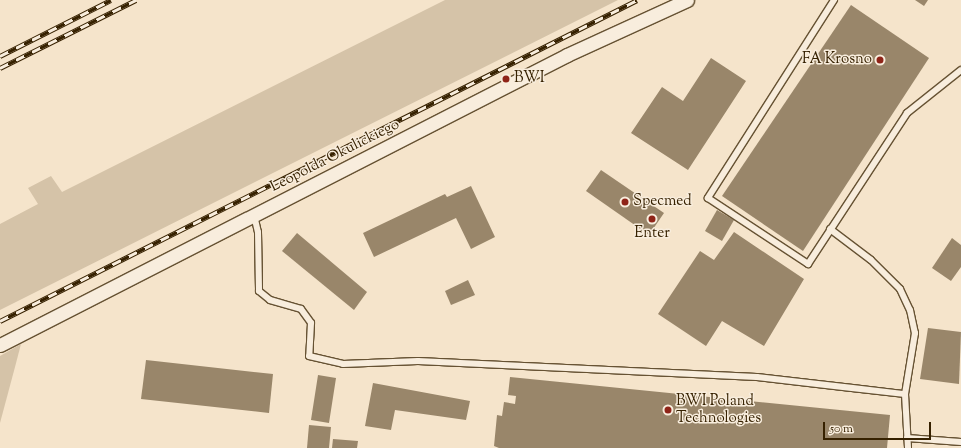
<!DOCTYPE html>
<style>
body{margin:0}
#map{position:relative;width:961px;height:448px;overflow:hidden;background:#f5e4cb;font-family:"Sorts Mill Goudy",serif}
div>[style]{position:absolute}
.green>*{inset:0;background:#d5c3a8}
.building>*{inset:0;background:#99866a}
.roads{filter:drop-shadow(1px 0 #665233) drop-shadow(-1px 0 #665233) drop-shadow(0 1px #665233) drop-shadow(0 -1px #665233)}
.service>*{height:6px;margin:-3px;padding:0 3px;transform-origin:3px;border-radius:3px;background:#f8eddd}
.minor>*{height:13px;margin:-6.5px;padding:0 6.5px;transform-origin:6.5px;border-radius:6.5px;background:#f8eddd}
.rail>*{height:4.5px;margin-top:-2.25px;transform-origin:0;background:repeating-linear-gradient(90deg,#f8eddd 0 9px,#362100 0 18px);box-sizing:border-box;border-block:1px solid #362100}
.dots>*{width:11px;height:11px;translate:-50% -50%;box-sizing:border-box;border:2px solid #f8eddd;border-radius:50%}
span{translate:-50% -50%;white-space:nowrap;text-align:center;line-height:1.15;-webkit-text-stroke:3px #f8eddd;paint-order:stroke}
.poi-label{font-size:15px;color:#362100}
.right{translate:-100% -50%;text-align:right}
.left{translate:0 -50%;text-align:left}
.street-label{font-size:15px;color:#362100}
.scale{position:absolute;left:823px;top:422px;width:108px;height:18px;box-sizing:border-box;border:2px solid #362100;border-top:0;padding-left:5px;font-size:12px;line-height:14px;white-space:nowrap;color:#362100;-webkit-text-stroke:3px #f8eddd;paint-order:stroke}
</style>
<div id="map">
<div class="green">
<div style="clip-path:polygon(445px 0,618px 0,0 310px,0 224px,38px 204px,28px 188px,51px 176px,62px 192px)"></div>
<div style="clip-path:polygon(21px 344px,15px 367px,0 423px,0 356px)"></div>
</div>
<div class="building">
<div style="clip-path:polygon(915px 0,928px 0,924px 6px)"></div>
<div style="clip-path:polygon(851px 5px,929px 58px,803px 251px,722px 196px)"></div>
<div style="clip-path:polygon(711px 58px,746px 81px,688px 170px,631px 133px,662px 87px,683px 101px)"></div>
<div style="clip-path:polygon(601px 170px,664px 213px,649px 235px,586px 191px)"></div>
<div style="clip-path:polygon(471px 186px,495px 237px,471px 249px,456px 218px,374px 257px,363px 233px,445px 194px,447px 197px)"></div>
<div style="clip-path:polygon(717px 210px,734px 220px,722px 241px,705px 231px)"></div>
<div style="clip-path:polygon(734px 232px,804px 279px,764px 346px,722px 321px,706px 346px,658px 314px,700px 251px,714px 260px)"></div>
<div style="clip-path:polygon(297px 233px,367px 292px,354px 310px,282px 251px)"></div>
<div style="clip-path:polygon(952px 238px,961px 245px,961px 267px,951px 281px,932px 268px)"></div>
<div style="clip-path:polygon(468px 280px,475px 295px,451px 305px,445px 291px)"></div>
<div style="clip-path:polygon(928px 328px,961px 332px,959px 384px,920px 379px)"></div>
<div style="clip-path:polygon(146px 360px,273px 374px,269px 413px,141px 399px)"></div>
<div style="clip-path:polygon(318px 375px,336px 378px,329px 423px,311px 420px)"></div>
<div style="clip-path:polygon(510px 377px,890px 415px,887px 448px,499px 448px,494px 446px,497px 415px,502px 416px,504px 402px,515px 404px,516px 396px,508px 395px)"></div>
<div style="clip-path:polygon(373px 383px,470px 401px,466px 420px,395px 410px,391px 430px,365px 426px)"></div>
<div style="clip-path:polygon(309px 425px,331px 427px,329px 448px,307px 448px)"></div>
<div style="clip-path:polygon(333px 439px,358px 441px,357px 448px,332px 448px)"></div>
</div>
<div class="roads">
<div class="service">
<div style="left:834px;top:0;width:235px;rotate:122.5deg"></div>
<div style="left:708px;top:198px;width:120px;rotate:33.4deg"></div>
<div style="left:808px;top:264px;width:181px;rotate:-56.7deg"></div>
<div style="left:907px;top:113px;width:69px;rotate:-38.5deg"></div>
<div style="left:254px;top:215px;width:17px;rotate:77deg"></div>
<div style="left:258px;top:232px;width:59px;rotate:89deg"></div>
<div style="left:259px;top:291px;width:14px;rotate:39deg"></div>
<div style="left:270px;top:300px;width:32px;rotate:16deg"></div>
<div style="left:301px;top:309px;width:17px;rotate:54deg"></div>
<div style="left:311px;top:323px;width:33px;rotate:93deg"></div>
<div style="left:309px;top:356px;width:35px;rotate:13deg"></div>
<div style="left:343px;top:364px;width:75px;rotate:-2.3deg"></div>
<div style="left:418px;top:361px;width:339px;rotate:2.7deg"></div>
<div style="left:757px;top:377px;width:149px;rotate:6.6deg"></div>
<div style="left:830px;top:229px;width:51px;rotate:37.1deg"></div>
<div style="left:871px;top:260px;width:41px;rotate:45deg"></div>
<div style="left:900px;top:289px;width:23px;rotate:65deg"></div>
<div style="left:910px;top:310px;width:24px;rotate:78deg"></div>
<div style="left:915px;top:333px;width:62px;rotate:99.3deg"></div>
<div style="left:905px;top:394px;width:54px;rotate:86.8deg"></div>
<div style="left:907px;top:438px;width:54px;rotate:4.2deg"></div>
</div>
<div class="minor">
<div style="left:0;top:345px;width:637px;rotate:-27.09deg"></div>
<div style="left:567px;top:55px;width:132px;rotate:-24.6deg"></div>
</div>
</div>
<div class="rail">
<div style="left:0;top:56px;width:124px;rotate:-26.8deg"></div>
<div style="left:0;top:68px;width:152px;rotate:-26.6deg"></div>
<div style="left:0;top:321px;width:713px;rotate:-26.74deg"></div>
</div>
<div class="dots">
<div style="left:880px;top:60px;background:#8f2418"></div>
<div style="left:506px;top:79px;background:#8f2418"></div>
<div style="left:625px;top:202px;background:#8f2418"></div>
<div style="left:652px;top:219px;background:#8f2418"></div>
<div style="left:668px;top:410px;background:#8f2418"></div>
</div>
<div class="poi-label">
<span class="right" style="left:872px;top:60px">FA Krosno</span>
<span class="left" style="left:514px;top:79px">BWI</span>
<span class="left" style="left:633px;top:202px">Specmed</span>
<span style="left:652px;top:234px">Enter</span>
<span class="left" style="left:676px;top:410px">BWI Poland<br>Technologies</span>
</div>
<div class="street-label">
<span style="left:335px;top:156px;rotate:-27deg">Leopolda Okulickiego</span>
</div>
<div class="scale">50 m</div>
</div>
